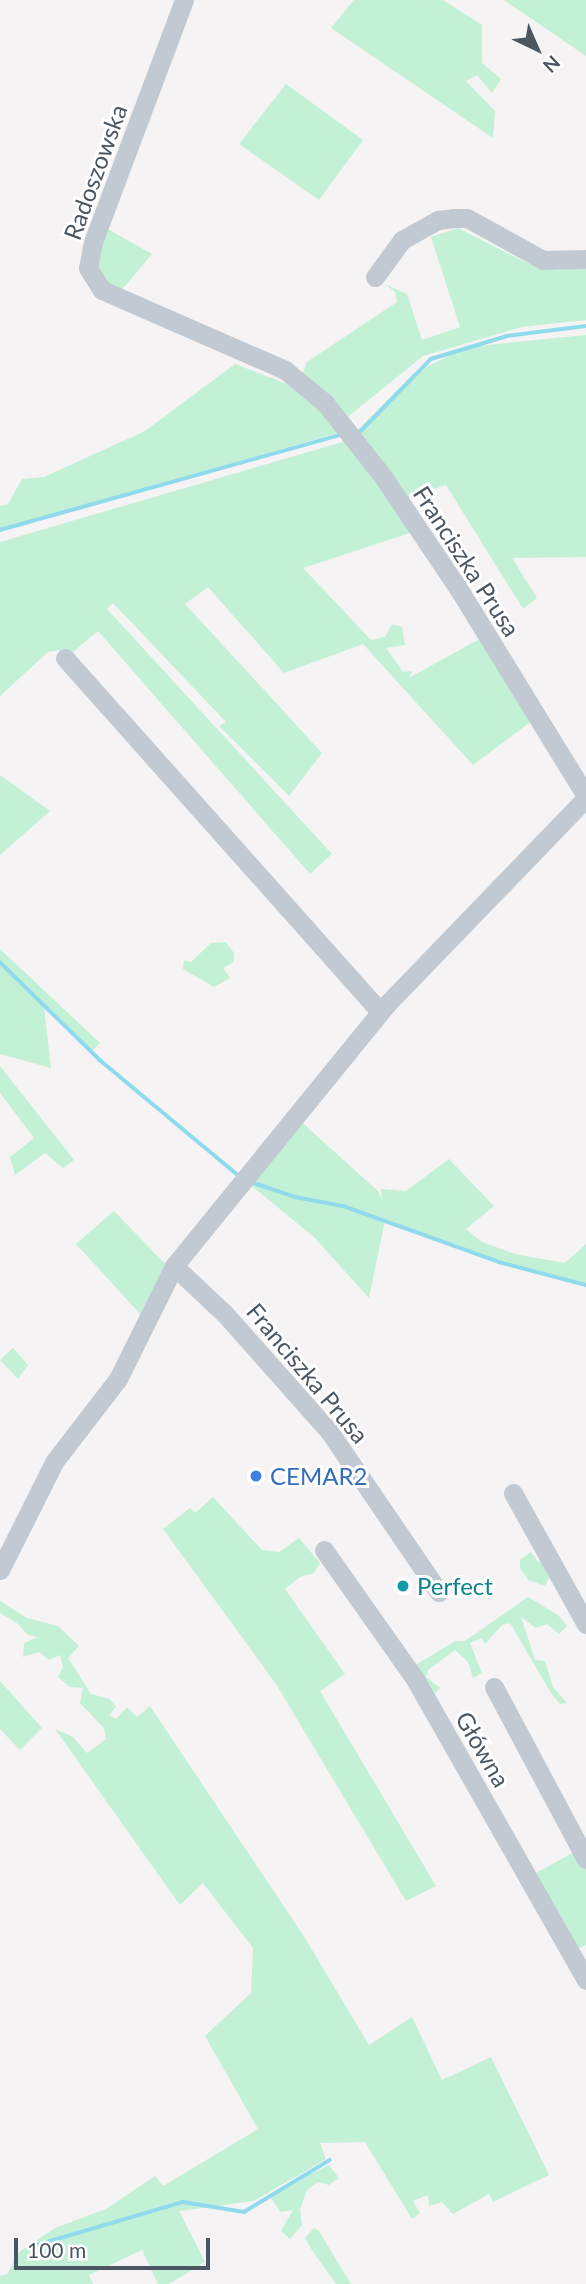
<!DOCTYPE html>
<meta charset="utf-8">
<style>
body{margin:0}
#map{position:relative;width:586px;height:2284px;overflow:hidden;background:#f5f3f3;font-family:Lato,sans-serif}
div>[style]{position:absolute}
.green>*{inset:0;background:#c3f1d5}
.stream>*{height:3.5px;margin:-1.75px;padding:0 1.75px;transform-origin:1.75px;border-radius:1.75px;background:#90daee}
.minor>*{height:19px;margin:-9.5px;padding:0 9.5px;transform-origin:9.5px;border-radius:9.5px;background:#c1cad2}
.dots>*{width:19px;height:19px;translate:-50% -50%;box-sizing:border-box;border:4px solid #fff;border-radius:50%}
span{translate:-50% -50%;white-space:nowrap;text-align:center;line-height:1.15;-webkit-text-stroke:6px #fff;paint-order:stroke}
.street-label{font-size:24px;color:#4a5661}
.shop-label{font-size:24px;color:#366cbe}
.left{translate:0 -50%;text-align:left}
.culture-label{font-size:24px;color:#0d838f}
.north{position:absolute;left:502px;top:14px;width:70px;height:70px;-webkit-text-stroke:5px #fff;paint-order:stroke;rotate:136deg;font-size:19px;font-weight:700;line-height:28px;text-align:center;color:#4a5661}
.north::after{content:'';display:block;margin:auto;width:24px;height:32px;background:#4a5661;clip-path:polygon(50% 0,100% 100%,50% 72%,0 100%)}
.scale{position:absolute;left:14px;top:2238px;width:196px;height:32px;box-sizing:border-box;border:4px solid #4a5661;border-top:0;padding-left:9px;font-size:21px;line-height:24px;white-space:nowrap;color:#4a5661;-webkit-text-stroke:5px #fff;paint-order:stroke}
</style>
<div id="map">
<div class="green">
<div style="clip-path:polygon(354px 0,443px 0,482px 25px,482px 63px,501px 79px,492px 93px,477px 75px,466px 81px,495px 111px,493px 138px,331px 28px)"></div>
<div style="clip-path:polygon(504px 0,586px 0,586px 56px)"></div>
<div style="clip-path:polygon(286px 84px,363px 140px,319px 200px,239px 144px)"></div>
<div style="clip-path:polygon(106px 228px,152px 254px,120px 292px,93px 274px)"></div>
<div style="clip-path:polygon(458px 228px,525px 262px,559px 270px,586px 266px,586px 320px,522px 327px,423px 356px,345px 419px,302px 374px,307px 362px,397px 302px,395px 292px,385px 284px,407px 294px,422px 340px,460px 327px,431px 237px)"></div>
<div style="clip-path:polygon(586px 335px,586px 557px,512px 558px,537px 598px,523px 609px,446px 485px,403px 499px,355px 433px,414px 373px,467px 347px)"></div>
<div style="clip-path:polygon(235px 364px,305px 391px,338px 433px,0 530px,0 506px,8px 504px,22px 479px,44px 477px,145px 431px)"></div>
<div style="clip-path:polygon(346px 441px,413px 532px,303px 568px,371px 640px,385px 637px,392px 624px,402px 627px,405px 645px,386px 648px,403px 672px,412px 671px,409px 678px,483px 637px,533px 720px,473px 765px,363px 644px,284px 673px,208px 587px,185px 604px,322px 753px,289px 796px,219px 726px,226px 722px,113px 603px,107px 609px,332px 854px,310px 874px,98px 631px,68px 656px,61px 650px,48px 652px,0 696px,0 542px)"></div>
<div style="clip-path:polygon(0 775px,50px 811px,0 855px)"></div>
<div style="clip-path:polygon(226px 942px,234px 953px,234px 962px,223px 968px,230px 978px,214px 987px,183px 969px,184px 960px,191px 962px,211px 943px)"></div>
<div style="clip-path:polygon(0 949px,100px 1043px,91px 1052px,44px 1007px,51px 1068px,0 1054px)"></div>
<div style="clip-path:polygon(0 1066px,74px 1160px,63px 1168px,45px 1153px,15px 1175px,10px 1157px,34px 1138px,0 1093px)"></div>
<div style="clip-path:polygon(298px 1119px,379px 1192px,382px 1201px,381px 1189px,406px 1191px,449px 1159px,494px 1206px,466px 1229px,482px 1242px,515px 1254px,565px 1263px,586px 1244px,586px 1285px,521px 1268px,385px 1220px,369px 1298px,315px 1238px,247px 1182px)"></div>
<div style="clip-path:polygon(114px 1211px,166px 1265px,143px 1317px,76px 1244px)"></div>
<div style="clip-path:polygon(13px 1348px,28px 1365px,18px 1379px,0 1360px)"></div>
<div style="clip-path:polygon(213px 1497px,262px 1550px,279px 1552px,299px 1538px,320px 1563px,314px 1573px,300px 1577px,285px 1589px,345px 1674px,320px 1691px,436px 1886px,406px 1901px,276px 1684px,163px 1529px,190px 1508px,195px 1513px)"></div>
<div style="clip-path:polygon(531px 1552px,538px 1562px,545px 1560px,552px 1571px,545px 1586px,528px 1580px,520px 1568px,520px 1560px)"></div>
<div style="clip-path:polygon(528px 1597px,558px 1615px,567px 1626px,559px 1634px,547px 1624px,536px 1628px,521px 1617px,535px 1660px,545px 1661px,553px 1687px,567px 1703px,560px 1704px,551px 1693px,510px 1623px,502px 1625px,485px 1644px,482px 1638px,470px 1643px,482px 1673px,473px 1678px,468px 1662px,455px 1650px,428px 1670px,426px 1677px,440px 1688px,432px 1697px,414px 1666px,455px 1641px,465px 1641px)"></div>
<div style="clip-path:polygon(0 1601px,27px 1618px,58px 1626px,79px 1646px,68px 1658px,91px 1694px,110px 1699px,116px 1707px,109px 1715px,116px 1719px,127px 1707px,137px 1717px,150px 1706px,305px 1938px,369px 2045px,412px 2017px,442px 2080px,491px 2057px,549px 2175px,493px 2202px,489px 2194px,453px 2214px,442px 2202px,429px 2206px,428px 2195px,413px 2201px,420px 2213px,412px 2219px,365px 2142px,320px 2143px,326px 2159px,254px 2201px,179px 2211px,205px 2262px,169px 2284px,158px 2284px,142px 2250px,89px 2275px,93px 2284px,0 2284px,0 2276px,7px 2274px,19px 2252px,55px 2228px,106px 2209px,155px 2176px,163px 2186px,258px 2129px,205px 2036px,251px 1993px,253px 1948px,203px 1883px,180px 1905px,55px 1729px,73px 1737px,87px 1753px,106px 1739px,104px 1728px,80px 1703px,83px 1688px,70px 1687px,58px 1677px,63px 1667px,60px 1655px,49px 1660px,39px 1652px,23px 1657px,24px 1643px,38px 1637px,28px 1635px,17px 1623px,0 1613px)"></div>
<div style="clip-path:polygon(0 1681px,42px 1728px,20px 1750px,0 1729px)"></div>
<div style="clip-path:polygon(578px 1850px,586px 1865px,586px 1945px,576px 1950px,534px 1874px)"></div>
<div style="clip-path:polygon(329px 2165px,339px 2178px,329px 2185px,318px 2182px,307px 2190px,300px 2209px,302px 2225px,290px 2239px,281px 2231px,293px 2210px,280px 2212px,269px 2195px)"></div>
<div style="clip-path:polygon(314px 2228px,319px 2231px,351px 2284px,336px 2284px,312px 2250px,305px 2238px)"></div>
</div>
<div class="stream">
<div style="left:360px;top:432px;width:102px;rotate:-45.8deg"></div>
<div style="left:431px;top:359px;width:79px;rotate:-16.8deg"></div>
<div style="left:507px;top:336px;width:80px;rotate:-7.2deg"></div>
<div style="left:0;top:530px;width:354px;rotate:-15.6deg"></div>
<div style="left:0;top:962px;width:140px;rotate:44.4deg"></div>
<div style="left:100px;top:1060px;width:180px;rotate:39.8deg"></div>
<div style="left:251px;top:1182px;width:46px;rotate:18.8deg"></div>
<div style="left:295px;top:1197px;width:49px;rotate:10.6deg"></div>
<div style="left:343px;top:1206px;width:166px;rotate:19.7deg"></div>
<div style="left:499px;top:1262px;width:90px;rotate:14.8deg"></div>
<div style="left:37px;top:2245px;width:152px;rotate:-16.4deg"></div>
<div style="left:183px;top:2202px;width:62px;rotate:9.3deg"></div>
<div style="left:244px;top:2212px;width:100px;rotate:-31.2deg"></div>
</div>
<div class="minor">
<div style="left:184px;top:0;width:259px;rotate:110.6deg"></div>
<div style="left:93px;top:242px;width:26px;rotate:101deg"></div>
<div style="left:88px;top:268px;width:26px;rotate:58deg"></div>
<div style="left:102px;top:290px;width:200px;rotate:23.6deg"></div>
<div style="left:285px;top:370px;width:52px;rotate:39.5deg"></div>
<div style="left:325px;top:403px;width:95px;rotate:51.8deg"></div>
<div style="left:384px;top:478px;width:133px;rotate:56.1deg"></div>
<div style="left:458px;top:588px;width:244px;rotate:58.4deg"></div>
<div style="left:375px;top:277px;width:46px;rotate:-53.9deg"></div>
<div style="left:402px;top:240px;width:41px;rotate:-29.1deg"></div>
<div style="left:438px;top:220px;width:16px;rotate:-7deg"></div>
<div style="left:454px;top:218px;width:13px"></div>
<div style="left:467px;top:218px;width:87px;rotate:28.9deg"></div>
<div style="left:543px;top:260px;width:43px;rotate:-1.3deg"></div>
<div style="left:65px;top:658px;width:473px;rotate:48.3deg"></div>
<div style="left:174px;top:1266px;width:70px;rotate:43.3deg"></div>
<div style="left:225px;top:1314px;width:157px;rotate:48.4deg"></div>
<div style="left:329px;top:1431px;width:195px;rotate:55.7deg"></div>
<div style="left:513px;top:1493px;width:150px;rotate:60.9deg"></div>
<div style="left:324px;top:1550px;width:158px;rotate:54.8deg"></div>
<div style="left:415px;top:1679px;width:346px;rotate:60.4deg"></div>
<div style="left:0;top:1570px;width:121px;rotate:-63.4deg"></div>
<div style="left:54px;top:1462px;width:105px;rotate:-52.4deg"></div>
<div style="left:118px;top:1379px;width:126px;rotate:-63.6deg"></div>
<div style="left:174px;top:1266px;width:338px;rotate:-50.9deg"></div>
<div style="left:387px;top:1004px;width:286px;rotate:-46deg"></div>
<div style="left:494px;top:1687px;width:195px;rotate:61.9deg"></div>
</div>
<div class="dots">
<div style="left:256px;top:1476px;background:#3f7fe0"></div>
<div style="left:403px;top:1586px;background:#0f9aa8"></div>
</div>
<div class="street-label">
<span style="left:95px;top:172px;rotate:-70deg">Radoszowska</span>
<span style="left:467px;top:561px;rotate:57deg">Franciszka Prusa</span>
<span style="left:308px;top:1373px;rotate:50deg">Franciszka Prusa</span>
<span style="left:483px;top:1749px;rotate:60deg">Główna</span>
</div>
<div class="shop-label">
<span class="left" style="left:270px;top:1476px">CEMAR2</span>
</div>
<div class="culture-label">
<span class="left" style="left:417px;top:1586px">Perfect</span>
</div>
<div class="north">N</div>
<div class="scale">100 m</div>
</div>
